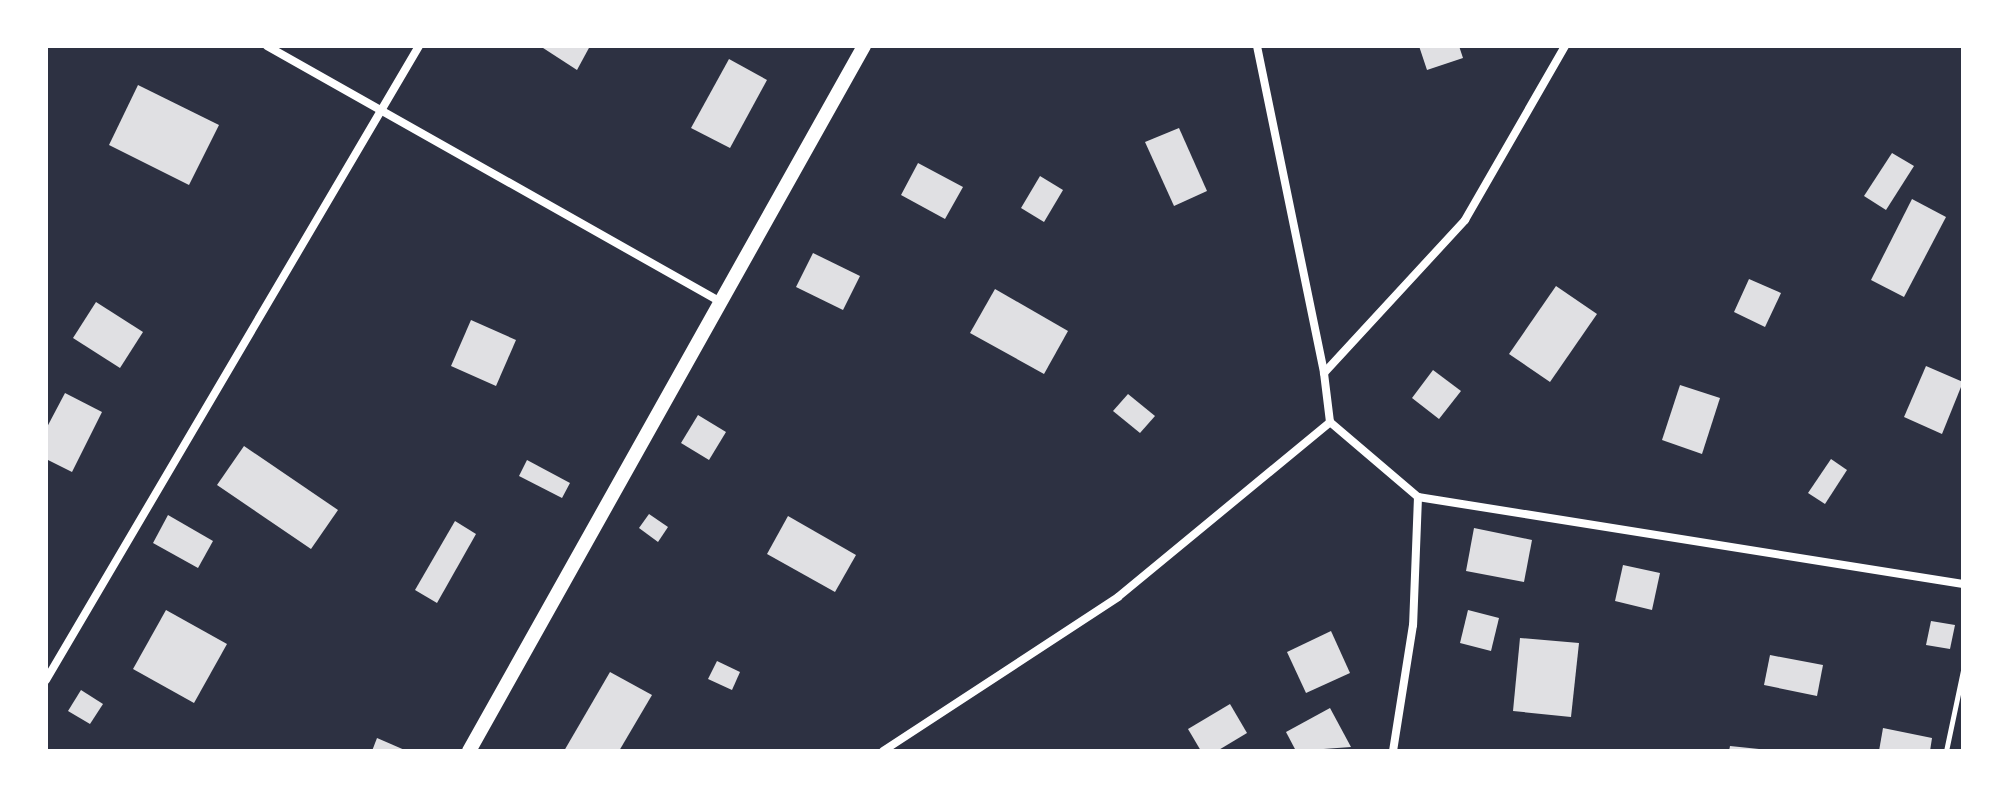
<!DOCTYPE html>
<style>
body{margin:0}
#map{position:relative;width:2009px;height:797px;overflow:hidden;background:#2d3142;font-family:"Open Sans",sans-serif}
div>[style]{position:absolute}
.building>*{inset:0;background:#e0e0e3}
.path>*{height:5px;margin:-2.5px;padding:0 2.5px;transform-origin:2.5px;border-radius:2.5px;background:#fff}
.minor>*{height:8px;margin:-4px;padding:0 4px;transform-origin:4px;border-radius:4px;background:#fff}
.tertiary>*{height:14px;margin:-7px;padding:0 7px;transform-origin:7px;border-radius:7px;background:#fff}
span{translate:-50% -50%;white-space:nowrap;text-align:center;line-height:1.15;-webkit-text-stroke:8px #fff;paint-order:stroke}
.frame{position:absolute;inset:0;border:48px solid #fff;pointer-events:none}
</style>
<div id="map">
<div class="building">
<div style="clip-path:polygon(540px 46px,590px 46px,577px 70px)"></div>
<div style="clip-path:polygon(1419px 46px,1459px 46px,1463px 58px,1427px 70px)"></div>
<div style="clip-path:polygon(729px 59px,767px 80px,730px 148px,691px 128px)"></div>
<div style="clip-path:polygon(138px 85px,219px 125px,189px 185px,109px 145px)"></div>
<div style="clip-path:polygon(1179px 128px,1207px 191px,1174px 206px,1145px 142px)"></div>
<div style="clip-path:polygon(1892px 153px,1914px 166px,1886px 210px,1864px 196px)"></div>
<div style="clip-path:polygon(918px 163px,963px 187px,945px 219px,901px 195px)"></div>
<div style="clip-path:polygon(1040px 176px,1063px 190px,1044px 222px,1021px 208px)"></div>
<div style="clip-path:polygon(1912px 199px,1946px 217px,1904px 297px,1871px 280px)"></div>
<div style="clip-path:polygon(813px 253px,860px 276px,843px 310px,796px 287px)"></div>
<div style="clip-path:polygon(1749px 279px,1781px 293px,1765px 327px,1734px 312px)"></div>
<div style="clip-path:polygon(1556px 286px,1597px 314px,1550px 382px,1509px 354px)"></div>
<div style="clip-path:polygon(995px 289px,1068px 331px,1044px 374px,970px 333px)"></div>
<div style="clip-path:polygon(96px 302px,143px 332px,120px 368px,73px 338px)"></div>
<div style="clip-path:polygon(471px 320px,516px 340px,496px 386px,451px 366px)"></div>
<div style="clip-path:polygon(1926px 366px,1963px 382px,1942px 434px,1904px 417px)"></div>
<div style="clip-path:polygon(1433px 370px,1461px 391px,1439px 419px,1412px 398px)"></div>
<div style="clip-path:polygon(1680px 385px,1720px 398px,1702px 454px,1662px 440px)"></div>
<div style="clip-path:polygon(65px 393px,102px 412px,72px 472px,46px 459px,46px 429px)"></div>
<div style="clip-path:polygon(1128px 394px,1155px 416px,1140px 433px,1113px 411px)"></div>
<div style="clip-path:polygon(698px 415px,726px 432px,709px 460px,681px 443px)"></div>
<div style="clip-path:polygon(244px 446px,338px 510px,311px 549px,217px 485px)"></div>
<div style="clip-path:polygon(1831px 459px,1847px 470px,1825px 504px,1808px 493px)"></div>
<div style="clip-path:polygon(527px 460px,570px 483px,562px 498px,519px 476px)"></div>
<div style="clip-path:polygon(649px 514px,668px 527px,658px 542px,639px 528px)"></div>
<div style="clip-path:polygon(168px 515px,213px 541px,198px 568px,153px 543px)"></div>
<div style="clip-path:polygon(788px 516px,856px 555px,835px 592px,767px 554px)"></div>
<div style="clip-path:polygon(455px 521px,476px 534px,437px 603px,415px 590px)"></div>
<div style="clip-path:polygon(1474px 528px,1532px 540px,1524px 582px,1466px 571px)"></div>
<div style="clip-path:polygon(1623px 565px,1660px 573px,1652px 610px,1615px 601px)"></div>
<div style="clip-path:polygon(166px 610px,227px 644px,194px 703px,133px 669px)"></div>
<div style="clip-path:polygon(1468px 610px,1499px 618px,1491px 651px,1460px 643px)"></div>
<div style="clip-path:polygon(1931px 621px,1955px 625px,1950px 649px,1926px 645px)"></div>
<div style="clip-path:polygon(1331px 631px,1350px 673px,1306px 693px,1287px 652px)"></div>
<div style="clip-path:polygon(1520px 638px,1579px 643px,1571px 717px,1513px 711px)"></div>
<div style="clip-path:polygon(1770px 655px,1823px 665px,1817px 696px,1764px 685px)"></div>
<div style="clip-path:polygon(717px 661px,740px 672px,732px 690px,708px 679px)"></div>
<div style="clip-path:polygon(610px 672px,652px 695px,619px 751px,564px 751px)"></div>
<div style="clip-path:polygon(81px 690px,103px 704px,90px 724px,68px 711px)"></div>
<div style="clip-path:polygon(1230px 704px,1247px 733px,1217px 751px,1201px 751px,1188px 729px)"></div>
<div style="clip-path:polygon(1330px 708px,1351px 747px,1296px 751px,1286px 732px)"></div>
<div style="clip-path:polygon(1883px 728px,1932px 738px,1930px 751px,1879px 751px)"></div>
<div style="clip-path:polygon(377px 738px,407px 751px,372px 751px)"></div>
<div style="clip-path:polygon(1730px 746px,1759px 749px,1758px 751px,1729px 751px)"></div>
</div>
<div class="path">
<div style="left:1946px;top:751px;width:83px;rotate:-78.1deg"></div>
</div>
<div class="minor">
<div style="left:267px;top:46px;width:519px;rotate:29.43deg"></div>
<div style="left:1257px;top:46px;width:334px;rotate:78.4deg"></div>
<div style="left:1330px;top:422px;width:49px;rotate:-97deg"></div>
<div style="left:1324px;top:373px;width:208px;rotate:-47.3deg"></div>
<div style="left:1465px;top:220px;width:201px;rotate:-60.1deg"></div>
<div style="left:1330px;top:422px;width:116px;rotate:40.4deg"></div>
<div style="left:1418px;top:497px;width:128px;rotate:92.2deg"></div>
<div style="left:1413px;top:625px;width:128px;rotate:99deg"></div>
<div style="left:1418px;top:497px;width:552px;rotate:9.07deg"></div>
<div style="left:46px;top:680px;width:736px;rotate:-59.53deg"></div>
<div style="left:883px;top:751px;width:281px;rotate:-33.2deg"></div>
<div style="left:1118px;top:597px;width:275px;rotate:-39.5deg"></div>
</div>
<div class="tertiary">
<div style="left:469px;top:751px;width:808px;rotate:-60.74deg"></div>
</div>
<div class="frame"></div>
</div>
